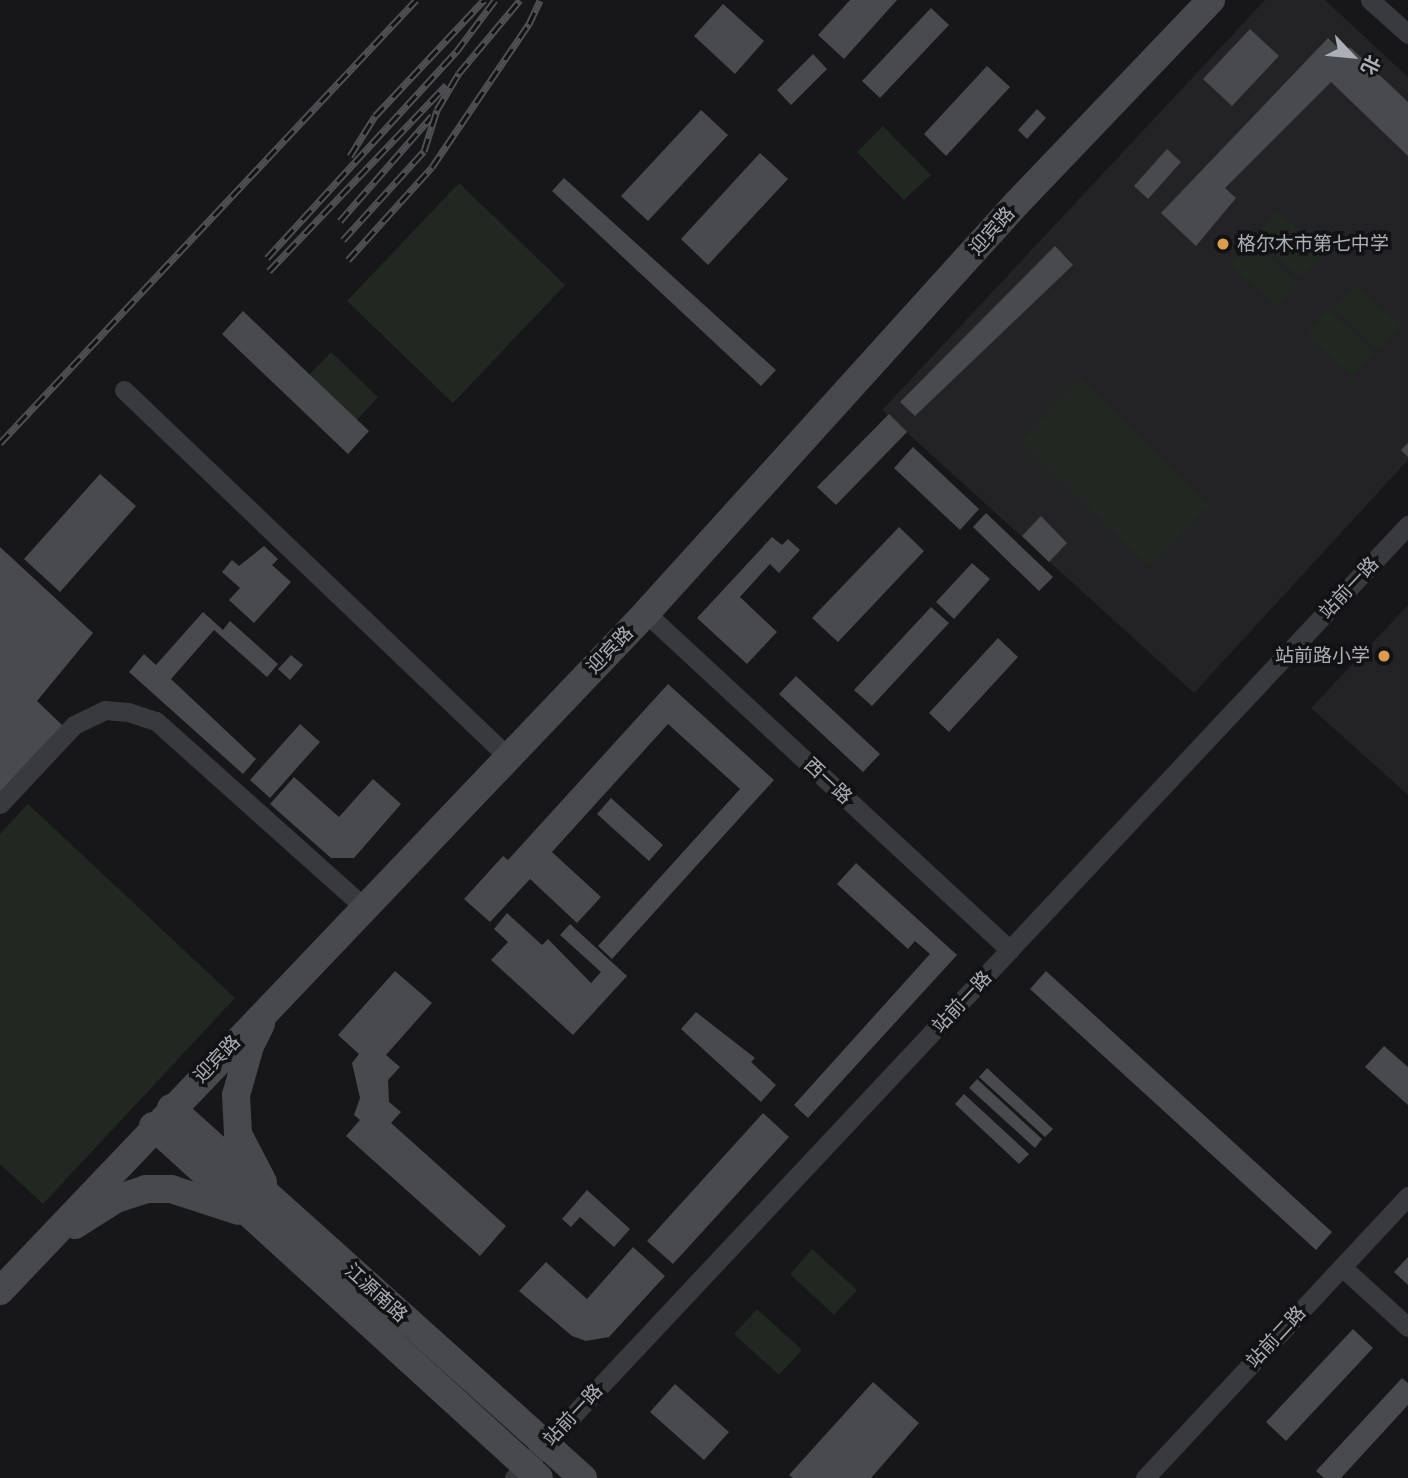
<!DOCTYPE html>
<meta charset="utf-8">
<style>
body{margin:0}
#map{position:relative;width:1408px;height:1478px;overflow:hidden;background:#171719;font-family:"IBM Plex Sans","Noto Sans SC",sans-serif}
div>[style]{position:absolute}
.built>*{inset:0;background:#232325}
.green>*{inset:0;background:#212822}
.building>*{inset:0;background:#494a4d}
.minor>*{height:19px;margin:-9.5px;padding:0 9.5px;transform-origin:9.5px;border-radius:9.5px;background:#383a3d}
.secondary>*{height:28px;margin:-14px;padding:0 14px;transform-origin:14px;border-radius:14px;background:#47494d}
.rail>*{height:7px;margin-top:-3.5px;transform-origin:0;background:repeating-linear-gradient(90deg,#121214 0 13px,#4e5054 0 26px);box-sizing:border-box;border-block:2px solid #4e5054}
.dots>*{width:19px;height:19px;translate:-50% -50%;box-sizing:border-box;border:4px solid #121214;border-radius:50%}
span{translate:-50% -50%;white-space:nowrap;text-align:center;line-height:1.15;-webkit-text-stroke:7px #121214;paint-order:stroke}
.street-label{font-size:19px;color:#abb0b7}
.poi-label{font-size:19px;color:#abb0b7}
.left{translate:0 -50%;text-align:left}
.right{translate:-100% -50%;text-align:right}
.north{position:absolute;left:1317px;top:21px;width:70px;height:70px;-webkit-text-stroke:5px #121214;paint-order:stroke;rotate:116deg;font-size:19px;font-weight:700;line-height:28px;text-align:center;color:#abb0b7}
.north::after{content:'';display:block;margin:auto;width:24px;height:32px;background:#abb0b7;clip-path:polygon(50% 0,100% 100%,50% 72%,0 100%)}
</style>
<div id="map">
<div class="built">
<div style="clip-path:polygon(1265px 0,1325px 0,1408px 77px,1408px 460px,1194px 693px,882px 410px)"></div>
<div style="clip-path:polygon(1408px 605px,1408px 795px,1311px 708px)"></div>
</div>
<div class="green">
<div style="clip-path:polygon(883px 126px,931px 175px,904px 200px,857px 152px)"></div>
<div style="clip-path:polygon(459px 183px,565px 285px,453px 403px,347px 301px)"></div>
<div style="clip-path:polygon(1277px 211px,1323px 254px,1301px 278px,1255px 236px)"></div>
<div style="clip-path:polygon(1252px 241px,1298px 283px,1276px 307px,1230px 265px)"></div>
<div style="clip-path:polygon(1355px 284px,1401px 326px,1379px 351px,1333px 308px)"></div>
<div style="clip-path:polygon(1328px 310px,1374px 352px,1352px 377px,1306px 334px)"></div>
<div style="clip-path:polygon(331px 352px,378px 397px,354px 423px,306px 378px)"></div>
<div style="clip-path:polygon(1081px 378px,1210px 505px,1149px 567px,1020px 441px)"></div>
<div style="clip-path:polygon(28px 804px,235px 998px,43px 1204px,0 1164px,0 834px)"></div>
<div style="clip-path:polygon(812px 1249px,857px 1290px,834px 1315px,790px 1274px)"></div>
<div style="clip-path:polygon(757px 1309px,802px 1350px,779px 1375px,734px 1334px)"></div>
</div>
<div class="building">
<div style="clip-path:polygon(850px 0,897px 0,844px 59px,818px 35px)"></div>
<div style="clip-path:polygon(723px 4px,764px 41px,735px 74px,694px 36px)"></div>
<div style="clip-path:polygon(931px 8px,949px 25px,880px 98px,862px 81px)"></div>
<div style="clip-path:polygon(1250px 29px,1279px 56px,1232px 106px,1203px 79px)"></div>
<div style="clip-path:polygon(1328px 38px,1344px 54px,1350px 47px,1408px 102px,1408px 156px,1331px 82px,1225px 188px,1236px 198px,1196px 246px,1161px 213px)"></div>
<div style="clip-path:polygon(813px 54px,827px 69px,791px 105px,777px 90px)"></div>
<div style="clip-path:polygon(987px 66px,1010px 87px,946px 156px,924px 134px)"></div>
<div style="clip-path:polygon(1037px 109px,1046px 118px,1027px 139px,1018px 130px)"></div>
<div style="clip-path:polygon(701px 110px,728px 135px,648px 221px,621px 196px)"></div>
<div style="clip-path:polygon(1167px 149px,1181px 162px,1148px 199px,1134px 186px)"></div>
<div style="clip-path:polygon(760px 153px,788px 179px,708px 265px,681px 239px)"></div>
<div style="clip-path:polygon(564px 178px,776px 370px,761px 386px,552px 191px)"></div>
<div style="clip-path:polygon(1055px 246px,1073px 265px,915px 416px,900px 402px)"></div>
<div style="clip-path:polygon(243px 311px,369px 431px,348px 454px,222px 334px)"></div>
<div style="clip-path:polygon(889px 414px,907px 432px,836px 505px,817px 487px)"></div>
<div style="clip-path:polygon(1408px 443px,1408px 457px,1401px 450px)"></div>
<div style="clip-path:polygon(913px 447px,979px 509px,960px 530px,894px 468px)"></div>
<div style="clip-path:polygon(100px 474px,136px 506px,60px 592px,24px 559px)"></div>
<div style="clip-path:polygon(986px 513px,1053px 577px,1039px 591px,973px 527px)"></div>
<div style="clip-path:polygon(1041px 516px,1067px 543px,1049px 562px,1022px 536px)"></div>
<div style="clip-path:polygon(899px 527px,924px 551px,838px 642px,812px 618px)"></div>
<div style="clip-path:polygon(772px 537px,782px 545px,788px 539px,800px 550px,779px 573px,770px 564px,740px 597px,777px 632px,747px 664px,697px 618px)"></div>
<div style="clip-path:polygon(264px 546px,278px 559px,272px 565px,291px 582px,254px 623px,229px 600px,240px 588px,222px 572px,232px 560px,239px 566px)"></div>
<div style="clip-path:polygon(0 547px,93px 633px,37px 701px,63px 726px,0 793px)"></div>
<div style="clip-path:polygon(972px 563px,990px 579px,954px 619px,936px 602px)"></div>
<div style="clip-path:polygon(931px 607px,949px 623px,872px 706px,854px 690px)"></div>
<div style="clip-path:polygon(203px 612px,223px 630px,230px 621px,278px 664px,267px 677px,214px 630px,171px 679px,256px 759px,243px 774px,129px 672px,144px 654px,156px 665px)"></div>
<div style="clip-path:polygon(998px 638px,1018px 657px,949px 732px,929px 713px)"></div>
<div style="clip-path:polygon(291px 655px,303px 665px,290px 680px,278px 669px)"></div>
<div style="clip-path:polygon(796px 676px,880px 754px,863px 772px,779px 694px)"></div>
<div style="clip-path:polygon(668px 684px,774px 780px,612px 959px,598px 946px,740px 789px,668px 724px,552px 852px,601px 897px,577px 923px,530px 879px,490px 922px,464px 899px,503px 856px,508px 860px)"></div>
<div style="clip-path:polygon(300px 724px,320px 742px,270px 798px,250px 780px)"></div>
<div style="clip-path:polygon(294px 777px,339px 817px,373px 779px,401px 804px,354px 858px,331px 858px,270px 804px)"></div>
<div style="clip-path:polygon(611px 798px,663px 845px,649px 861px,597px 814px)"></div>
<div style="clip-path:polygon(856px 863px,957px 955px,808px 1118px,794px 1105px,930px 954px,915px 941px,908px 949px,837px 884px)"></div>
<div style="clip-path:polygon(507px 913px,542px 945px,548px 939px,591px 983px,601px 972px,560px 935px,570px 924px,627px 976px,573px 1035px,491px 960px,508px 942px,494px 929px)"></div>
<div style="clip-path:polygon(395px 971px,432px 1003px,386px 1055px,400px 1067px,388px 1080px,389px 1102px,401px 1112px,391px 1123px,506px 1226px,480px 1256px,346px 1136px,360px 1120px,354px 1115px,360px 1098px,352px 1063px,359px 1054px,338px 1035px)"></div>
<div style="clip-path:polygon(1046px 971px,1332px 1232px,1316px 1250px,1030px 989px)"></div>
<div style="clip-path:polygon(696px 1012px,755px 1058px,751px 1062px,776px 1085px,761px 1102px,681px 1029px)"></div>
<div style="clip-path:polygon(1384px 1046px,1408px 1067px,1408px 1105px,1365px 1067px)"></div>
<div style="clip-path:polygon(987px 1068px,1053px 1129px,1045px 1137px,979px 1077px)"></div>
<div style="clip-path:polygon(977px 1079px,1042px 1139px,1035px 1148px,969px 1088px)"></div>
<div style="clip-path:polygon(964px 1094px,1029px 1154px,1019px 1164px,955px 1104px)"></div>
<div style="clip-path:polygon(763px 1113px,789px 1137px,673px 1264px,647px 1241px)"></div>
<div style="clip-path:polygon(587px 1190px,630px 1229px,614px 1247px,580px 1217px,571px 1227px,562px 1219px)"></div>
<div style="clip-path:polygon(633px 1247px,665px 1276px,609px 1337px,586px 1341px,572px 1336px,519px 1291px,546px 1262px,587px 1299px)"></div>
<div style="clip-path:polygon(1408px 1257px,1408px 1285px,1394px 1272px)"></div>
<div style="clip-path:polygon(1353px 1329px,1373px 1348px,1286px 1441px,1266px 1422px)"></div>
<div style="clip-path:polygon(1402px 1378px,1408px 1383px,1408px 1405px,1341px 1478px,1324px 1478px,1316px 1471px)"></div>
<div style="clip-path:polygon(873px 1382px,919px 1423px,871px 1478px,793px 1478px,789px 1475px)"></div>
<div style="clip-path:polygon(675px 1384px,729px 1432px,704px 1460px,650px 1412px)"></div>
</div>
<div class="minor">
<div style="left:1370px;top:0;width:51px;rotate:41.8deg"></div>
<div style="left:124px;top:390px;width:531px;rotate:43.7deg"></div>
<div style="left:646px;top:613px;width:496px;rotate:42.8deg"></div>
<div style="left:0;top:804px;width:108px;rotate:-46.9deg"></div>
<div style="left:74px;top:725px;width:34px;rotate:-26deg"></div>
<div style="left:105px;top:710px;width:23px;rotate:5deg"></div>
<div style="left:128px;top:712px;width:29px;rotate:18deg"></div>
<div style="left:156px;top:721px;width:279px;rotate:41.8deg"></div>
<div style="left:1342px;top:1267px;width:89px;rotate:42.3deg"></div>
<div style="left:514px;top:1478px;width:1307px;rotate:-46.83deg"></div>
<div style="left:1145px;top:1478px;width:386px;rotate:-47deg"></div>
</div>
<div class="secondary">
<div style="left:261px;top:1024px;width:25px;rotate:117deg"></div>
<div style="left:250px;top:1046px;width:51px;rotate:105.9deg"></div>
<div style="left:236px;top:1095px;width:39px;rotate:87deg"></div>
<div style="left:238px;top:1134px;width:54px;rotate:62.5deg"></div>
<div style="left:171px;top:1108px;width:554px;rotate:41.93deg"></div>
<div style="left:153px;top:1126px;width:522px;rotate:42.36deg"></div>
<div style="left:75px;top:1225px;width:49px;rotate:-32.4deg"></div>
<div style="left:116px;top:1199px;width:32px;rotate:-18deg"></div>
<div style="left:146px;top:1189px;width:25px"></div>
<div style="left:171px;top:1189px;width:71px;rotate:17.9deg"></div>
<div style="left:0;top:1291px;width:936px;rotate:-46.38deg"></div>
<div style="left:646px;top:613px;width:553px;rotate:-47.86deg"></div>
<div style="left:1017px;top:203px;width:281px;rotate:-46.3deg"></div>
</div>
<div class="rail">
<div style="left:350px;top:156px;width:47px;rotate:-58deg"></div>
<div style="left:375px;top:116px;width:159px;rotate:-46.8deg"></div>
<div style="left:340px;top:221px;width:140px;rotate:-48.8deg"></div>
<div style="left:343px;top:240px;width:120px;rotate:-47.7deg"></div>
<div style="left:424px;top:151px;width:43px;rotate:-72.4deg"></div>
<div style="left:437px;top:110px;width:43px;rotate:-59.3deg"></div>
<div style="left:459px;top:73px;width:95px;rotate:-50.1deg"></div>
<div style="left:267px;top:258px;width:280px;rotate:-47.5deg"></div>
<div style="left:456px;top:52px;width:65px;rotate:-53.1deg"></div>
<div style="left:348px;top:260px;width:125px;rotate:-47.9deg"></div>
<div style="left:432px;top:167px;width:173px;rotate:-55.9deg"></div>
<div style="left:529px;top:24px;width:26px;rotate:-65deg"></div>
<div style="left:269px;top:271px;width:257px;rotate:-46.4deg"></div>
<div style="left:0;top:443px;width:608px;rotate:-46.8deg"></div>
</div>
<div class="dots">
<div style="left:1223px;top:244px;background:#dc9c4b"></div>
<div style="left:1384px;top:656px;background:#dc9c4b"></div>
</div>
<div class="street-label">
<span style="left:992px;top:231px;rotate:-48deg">迎宾路</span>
<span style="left:1349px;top:588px;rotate:-47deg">站前一路</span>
<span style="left:610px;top:650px;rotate:-46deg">迎宾路</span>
<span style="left:828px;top:781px;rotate:43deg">西一路</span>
<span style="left:962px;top:1002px;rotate:-47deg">站前一路</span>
<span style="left:217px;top:1059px;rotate:-46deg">迎宾路</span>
<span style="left:376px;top:1293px;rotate:42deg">江源南路</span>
<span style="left:1276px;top:1337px;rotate:-47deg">站前二路</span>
<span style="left:573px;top:1415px;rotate:-47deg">站前一路</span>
</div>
<div class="poi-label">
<span class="left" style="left:1237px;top:244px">格尔木市第七中学</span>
<span class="right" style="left:1370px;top:656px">站前路小学</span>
</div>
<div class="north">北</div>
</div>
